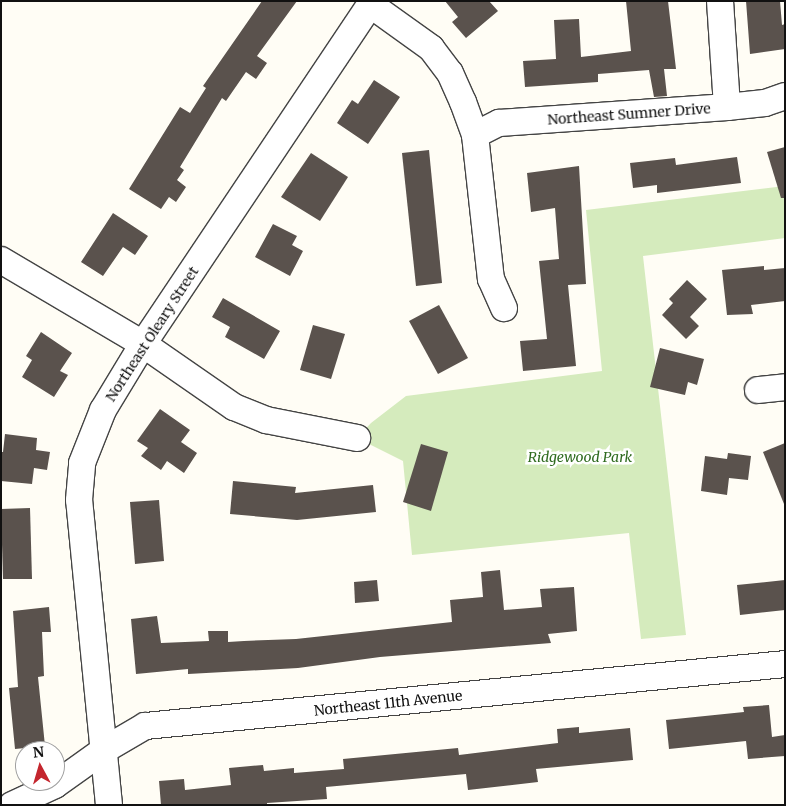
<!DOCTYPE html>
<style>
body{margin:0}
#map{position:relative;width:786px;height:806px;overflow:hidden;background:#fffdf5;font-family:Merriweather,serif}
div>[style]{position:absolute}
.green>*{inset:0;background:#d5ebbd}
.building>*{inset:0;background:#5a524d}
.roads{filter:drop-shadow(1px 0 #444) drop-shadow(-1px 0 #444) drop-shadow(0 1px #444) drop-shadow(0 -1px #444)}
.minor>*{height:26px;margin:-13px;padding:0 13px;transform-origin:13px;border-radius:13px;background:#fff}
span{translate:-50% -50%;white-space:nowrap;text-align:center;line-height:1.15;-webkit-text-stroke:5px #fff;paint-order:stroke}
.street-label{font-size:14px;color:#111}
.park-label{font-size:14px;color:#2f6b1f;font-style:italic}
.frame{position:absolute;inset:0;border:2px solid #111;pointer-events:none}
.north{position:absolute;left:15px;top:741px;width:50px;height:50px;box-sizing:border-box;background:#fff;border:1px solid #a0a0a0;border-radius:50%;rotate:354deg;font-size:14px;font-weight:700;line-height:20px;text-align:center;color:#111}
.north::after{content:'';display:block;margin:auto;width:18px;height:22px;background:#c4262e;clip-path:polygon(50% 0,100% 100%,50% 72%,0 100%)}
</style>
<div id="map">
<div class="green">
<div style="clip-path:polygon(785px 186px,785px 238px,643px 256px,686px 635px,641px 639px,629px 533px,412px 555px,403px 461px,357px 438px,371px 423px,406px 396px,602px 371px,586px 210px)"></div>
</div>
<div class="building">
<div style="clip-path:polygon(262px 1px,297px 1px,257px 56px,267px 63px,256px 79px,246px 72px,226px 101px,222px 98px,180px 167px,184px 170px,177px 180px,186px 187px,176px 202px,169px 197px,161px 209px,129px 189px,180px 107px,190px 113px,206px 88px,203px 86px)"></div>
<div style="clip-path:polygon(445px 1px,489px 1px,498px 11px,466px 38px,452px 22px,458px 17px)"></div>
<div style="clip-path:polygon(626px 1px,668px 1px,676px 69px,664px 69px,667px 96px,654px 97px,649px 70px,598px 74px,598px 82px,525px 87px,523px 61px,556px 59px,554px 20px,579px 19px,581px 57px,631px 51px)"></div>
<div style="clip-path:polygon(746px 1px,780px 1px,782px 25px,785px 24px,785px 49px,750px 54px)"></div>
<div style="clip-path:polygon(374px 80px,400px 97px,368px 144px,337px 123px,352px 100px,358px 104px)"></div>
<div style="clip-path:polygon(785px 147px,785px 198px,781px 198px,767px 152px)"></div>
<div style="clip-path:polygon(429px 150px,442px 283px,416px 286px,402px 153px)"></div>
<div style="clip-path:polygon(311px 153px,348px 177px,320px 221px,281px 197px)"></div>
<div style="clip-path:polygon(737px 157px,741px 183px,657px 193px,657px 185px,633px 188px,630px 163px,675px 158px,676px 165px)"></div>
<div style="clip-path:polygon(579px 166px,586px 284px,568px 285px,576px 366px,523px 371px,520px 341px,547px 339px,539px 261px,559px 259px,555px 208px,531px 212px,527px 173px)"></div>
<div style="clip-path:polygon(113px 213px,148px 236px,135px 255px,123px 247px,103px 276px,81px 262px)"></div>
<div style="clip-path:polygon(273px 224px,297px 236px,292px 245px,303px 251px,290px 276px,255px 257px)"></div>
<div style="clip-path:polygon(764px 266px,764px 270px,785px 268px,785px 301px,751px 305px,753px 314px,727px 315px,722px 270px)"></div>
<div style="clip-path:polygon(687px 280px,707px 299px,690px 317px,699px 326px,686px 339px,662px 315px,673px 303px,669px 299px)"></div>
<div style="clip-path:polygon(223px 298px,280px 331px,264px 359px,225px 337px,230px 327px,212px 317px)"></div>
<div style="clip-path:polygon(439px 305px,468px 358px,438px 374px,409px 321px)"></div>
<div style="clip-path:polygon(313px 325px,345px 334px,331px 379px,300px 370px)"></div>
<div style="clip-path:polygon(41px 332px,72px 353px,60px 371px,68px 375px,54px 397px,22px 377px,32px 360px,26px 356px)"></div>
<div style="clip-path:polygon(660px 348px,704px 359px,697px 385px,688px 382px,685px 395px,650px 387px)"></div>
<div style="clip-path:polygon(160px 409px,190px 430px,181px 442px,197px 453px,184px 473px,167px 461px,161px 470px,141px 456px,148px 448px,137px 441px)"></div>
<div style="clip-path:polygon(5px 434px,37px 438px,36px 450px,50px 452px,47px 470px,34px 468px,32px 484px,1px 481px,1px 452px,3px 452px)"></div>
<div style="clip-path:polygon(785px 443px,785px 504px,784px 504px,763px 452px)"></div>
<div style="clip-path:polygon(421px 444px,448px 452px,431px 511px,403px 502px)"></div>
<div style="clip-path:polygon(728px 453px,751px 456px,748px 480px,729px 478px,727px 495px,701px 491px,705px 456px,727px 459px)"></div>
<div style="clip-path:polygon(233px 481px,296px 487px,295px 493px,373px 485px,376px 512px,297px 520px,230px 514px)"></div>
<div style="clip-path:polygon(159px 500px,164px 561px,135px 564px,130px 502px)"></div>
<div style="clip-path:polygon(30px 508px,32px 579px,3px 579px,1px 509px)"></div>
<div style="clip-path:polygon(500px 570px,504px 610px,542px 607px,540px 589px,574px 587px,577px 631px,548px 634px,551px 643px,380px 657px,298px 668px,188px 674px,188px 669px,136px 674px,131px 619px,157px 616px,161px 643px,209px 641px,208px 631px,228px 631px,228px 642px,244px 641px,296px 639px,452px 622px,450px 600px,483px 597px,481px 572px)"></div>
<div style="clip-path:polygon(377px 580px,379px 601px,355px 603px,354px 582px)"></div>
<div style="clip-path:polygon(785px 580px,785px 610px,740px 615px,737px 585px)"></div>
<div style="clip-path:polygon(49px 607px,51px 632px,42px 632px,44px 676px,38px 677px,45px 746px,15px 749px,9px 688px,18px 687px,13px 611px)"></div>
<div style="clip-path:polygon(769px 705px,772px 737px,785px 735px,785px 756px,748px 759px,746px 741px,669px 749px,666px 720px,744px 712px,743px 707px)"></div>
<div style="clip-path:polygon(579px 727px,579px 733px,630px 728px,633px 760px,536px 769px,538px 782px,468px 790px,466px 774px,326px 787px,327px 799px,267px 803px,267px 805px,161px 805px,159px 781px,184px 779px,185px 790px,231px 785px,229px 768px,263px 765px,264px 771px,294px 768px,294px 773px,344px 769px,343px 759px,458px 748px,459px 755px,558px 743px,557px 729px)"></div>
</div>
<div class="roads">
<div class="minor">
<div style="left:720px;top:1px;width:106px;rotate:86.2deg"></div>
<div style="left:371px;top:5px;width:74px;rotate:35.6deg"></div>
<div style="left:431px;top:48px;width:31px;rotate:53deg"></div>
<div style="left:450px;top:73px;width:32px;rotate:66deg"></div>
<div style="left:463px;top:102px;width:35px;rotate:70deg"></div>
<div style="left:475px;top:135px;width:145px;rotate:83.7deg"></div>
<div style="left:491px;top:279px;width:32px;rotate:66deg"></div>
<div style="left:475px;top:135px;width:27px;rotate:-27deg"></div>
<div style="left:499px;top:123px;width:229px;rotate:-4deg"></div>
<div style="left:727px;top:107px;width:38px;rotate:-6deg"></div>
<div style="left:765px;top:103px;width:21px;rotate:-19deg"></div>
<div style="left:1px;top:260px;width:165px;rotate:30.6deg"></div>
<div style="left:143px;top:344px;width:111px;rotate:34.7deg"></div>
<div style="left:234px;top:407px;width:35px;rotate:22deg"></div>
<div style="left:266px;top:420px;width:93px;rotate:11.2deg"></div>
<div style="left:758px;top:390px;width:27px;rotate:-6deg"></div>
<div style="left:12px;top:805px;width:47px;rotate:-24.9deg"></div>
<div style="left:55px;top:785px;width:60px;rotate:-35.5deg"></div>
<div style="left:104px;top:750px;width:48px;rotate:-30.3deg"></div>
<div style="left:145px;top:726px;width:643px;rotate:-5.53deg"></div>
<div style="left:109px;top:805px;width:306px;rotate:-95.6deg"></div>
<div style="left:79px;top:500px;width:37px;rotate:-85deg"></div>
<div style="left:82px;top:463px;width:57px;rotate:-68.4deg"></div>
<div style="left:103px;top:410px;width:77px;rotate:-58.8deg"></div>
<div style="left:143px;top:344px;width:413px;rotate:-56.2deg"></div>
</div>
</div>
<div class="street-label">
<span style="left:629px;top:114px;rotate:-4deg">Northeast Sumner Drive</span>
<span style="left:152px;top:334px;rotate:-57deg">Northeast Oleary Street</span>
<span style="left:388px;top:703px;rotate:-6deg">Northeast 11th Avenue</span>
</div>
<div class="park-label">
<span style="left:580px;top:457px">Ridgewood Park</span>
</div>
<div class="frame"></div>
<div class="north">N</div>
</div>
